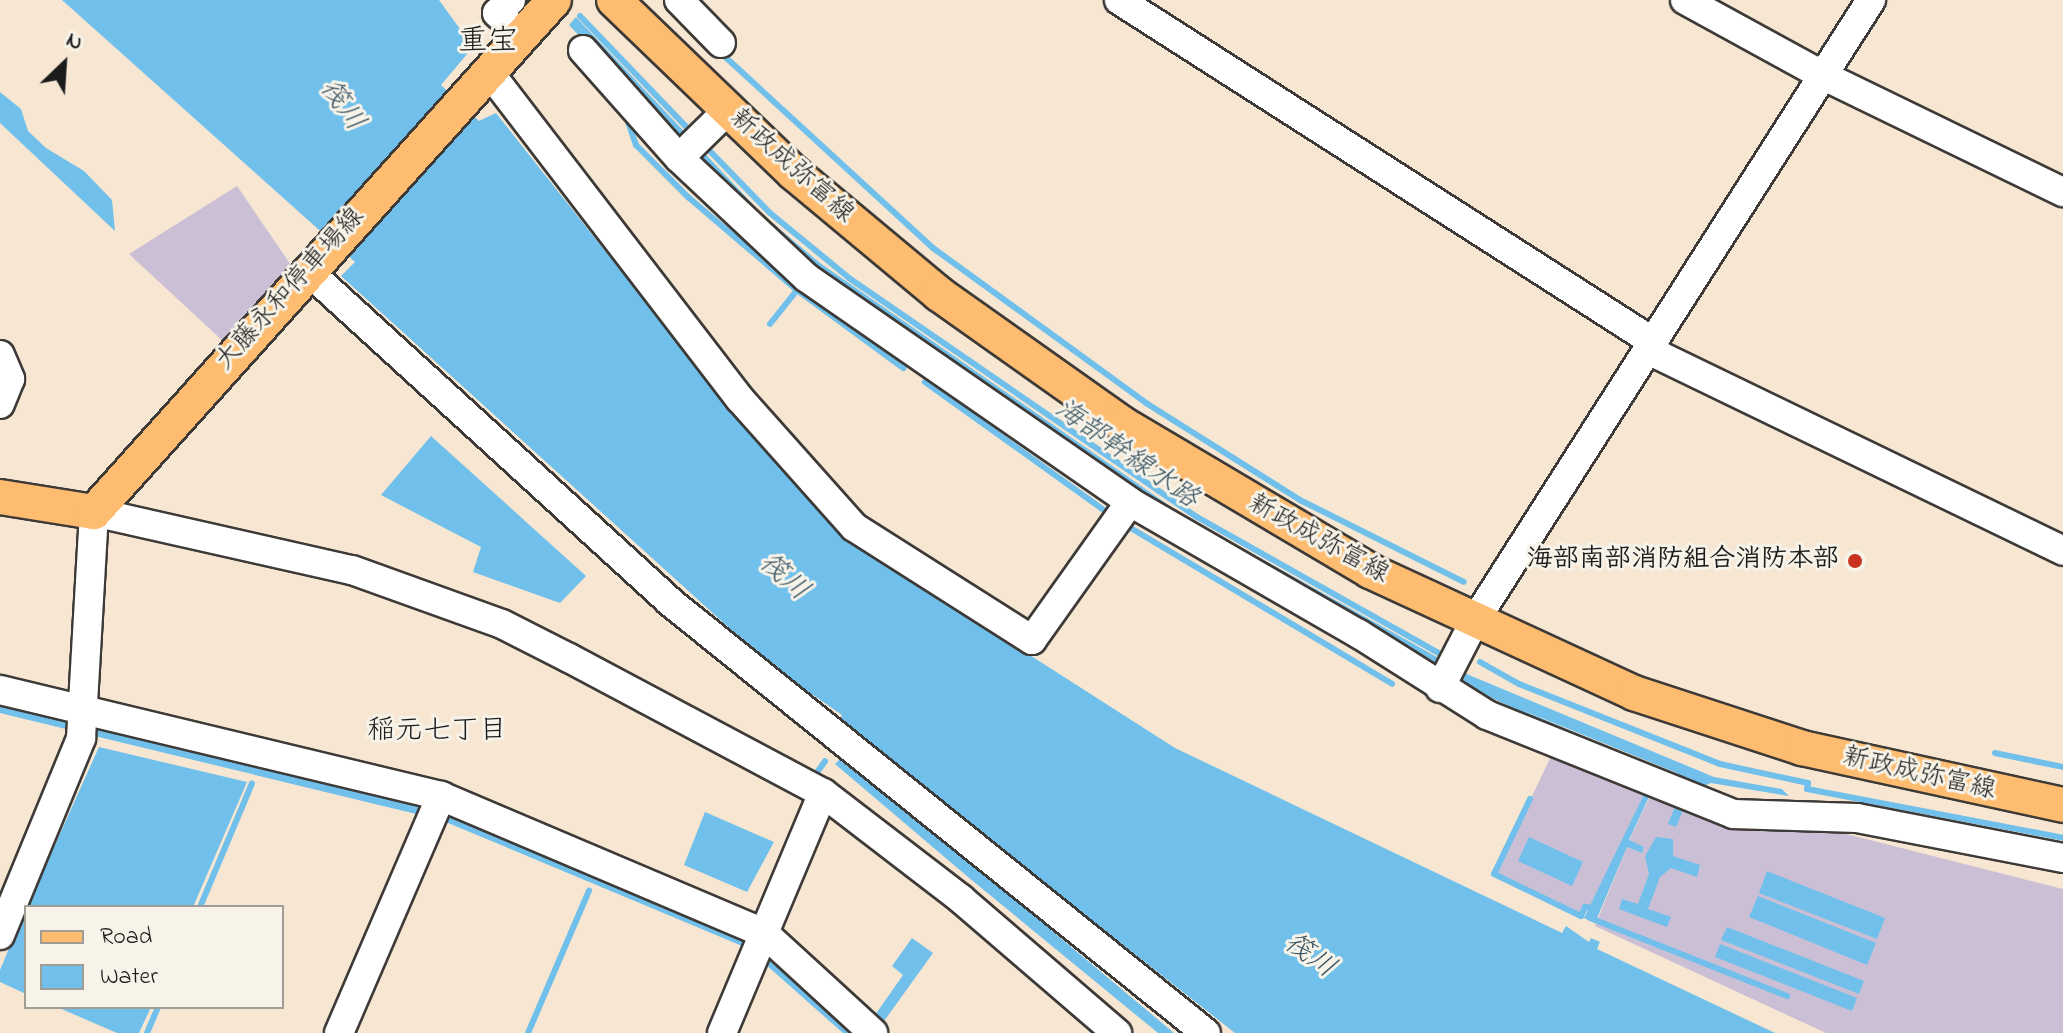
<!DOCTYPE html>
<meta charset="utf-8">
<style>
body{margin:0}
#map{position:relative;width:2063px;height:1033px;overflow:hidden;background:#f6e6d2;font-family:"Indie Flower","Klee One",sans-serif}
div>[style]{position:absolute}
.industrial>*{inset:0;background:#cbbfd5}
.water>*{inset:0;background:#70c0eb}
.stream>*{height:6px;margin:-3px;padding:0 3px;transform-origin:3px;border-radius:3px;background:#70c0eb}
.roads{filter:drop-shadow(2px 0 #3d3a37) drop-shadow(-2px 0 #3d3a37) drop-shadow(0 2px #3d3a37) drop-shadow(0 -2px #3d3a37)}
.minor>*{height:28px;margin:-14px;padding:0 14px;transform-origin:14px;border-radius:14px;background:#fff}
.major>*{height:34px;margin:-17px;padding:0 17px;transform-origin:17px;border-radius:17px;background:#fdbc6f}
.dots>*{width:22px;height:22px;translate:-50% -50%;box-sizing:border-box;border:4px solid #f7f3e8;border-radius:50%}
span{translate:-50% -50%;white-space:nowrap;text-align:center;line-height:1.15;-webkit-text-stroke:6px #f7f3e8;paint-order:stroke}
.street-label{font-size:26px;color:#1c1c1c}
.poi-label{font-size:26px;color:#1c1c1c;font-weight:700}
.right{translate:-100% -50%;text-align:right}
.water-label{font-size:28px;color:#395564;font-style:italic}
.neighbourhood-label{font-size:28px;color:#1c1c1c}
.quarter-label{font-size:30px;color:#1c1c1c}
.legend{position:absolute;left:24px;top:905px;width:260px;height:104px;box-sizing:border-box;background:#f7f3e8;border:2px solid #9f9d96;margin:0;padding:10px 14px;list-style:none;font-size:24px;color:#1c1c1c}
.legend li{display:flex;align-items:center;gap:16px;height:40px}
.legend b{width:40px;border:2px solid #9f9d96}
.north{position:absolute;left:24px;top:24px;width:80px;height:80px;-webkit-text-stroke:6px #f7f3e8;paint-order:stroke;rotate:25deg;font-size:22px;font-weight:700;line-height:32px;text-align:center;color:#1c1c1c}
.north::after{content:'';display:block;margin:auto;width:28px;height:36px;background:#1c1c1c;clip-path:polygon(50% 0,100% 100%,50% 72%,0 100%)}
</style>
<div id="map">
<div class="industrial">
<div style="clip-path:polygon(237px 186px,293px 268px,225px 343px,129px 254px)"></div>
<div style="clip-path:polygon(1553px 752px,1646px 790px,1591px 906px,1584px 904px,1579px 914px,1495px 874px)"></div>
<div style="clip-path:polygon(1652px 792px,1815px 826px,2063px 889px,2063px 1033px,1826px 1033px,1595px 926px,1627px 847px,1642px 853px,1629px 841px)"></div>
</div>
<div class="water">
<div style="clip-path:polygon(62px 0,439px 0,473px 47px,441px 85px,479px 121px,496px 113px,735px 415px,870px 553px,1175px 748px,1562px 933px,1566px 926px,1589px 942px,1591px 938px,1600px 942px,1597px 949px,1775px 1033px,1235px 1033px,859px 737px,840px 720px,842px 715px,770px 665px,341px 276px,355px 262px)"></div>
<div style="clip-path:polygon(576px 17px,763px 215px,820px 263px,1180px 513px,1469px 675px,1714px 777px,1782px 789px,1789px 796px,1711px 783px,1691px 791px,1676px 827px,1668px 824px,1683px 787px,1677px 773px,1517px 708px,1662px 769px,1629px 840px,1644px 847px,1642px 853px,1627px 847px,1595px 923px,1584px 918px,1646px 790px,1508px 713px,1509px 706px,1457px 682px,1197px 537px,813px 272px,695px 159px,569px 25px)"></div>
<div style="clip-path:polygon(0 92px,21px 109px,28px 131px,46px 148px,84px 171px,112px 200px,115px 231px,0 123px)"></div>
<div style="clip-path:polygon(431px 436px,586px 576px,560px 603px,473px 572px,481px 547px,381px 495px)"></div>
<div style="clip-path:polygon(0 703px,446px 811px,753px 939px,859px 1033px,843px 1033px,747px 948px,441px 820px,0 713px)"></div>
<div style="clip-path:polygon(99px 747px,247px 782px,193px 907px,27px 907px)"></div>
<div style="clip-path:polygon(841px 758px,935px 833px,1174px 1033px,1158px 1033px,968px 877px,835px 764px)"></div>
<div style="clip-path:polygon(705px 812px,774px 842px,747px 892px,684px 865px)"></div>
<div style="clip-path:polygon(1529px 837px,1583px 862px,1572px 886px,1518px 861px)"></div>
<div style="clip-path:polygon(1656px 837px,1673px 839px,1673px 856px,1700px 865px,1697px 877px,1671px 868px,1660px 877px,1648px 909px,1671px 917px,1667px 927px,1619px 909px,1622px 899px,1638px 904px,1649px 874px,1645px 856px)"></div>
<div style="clip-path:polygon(1767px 871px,1885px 918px,1877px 939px,1759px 893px)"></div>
<div style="clip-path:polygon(1758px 896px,1876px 943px,1867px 965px,1749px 917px)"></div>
<div style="clip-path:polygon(26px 908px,26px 994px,0 982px,0 970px)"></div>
<div style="clip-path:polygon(1727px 927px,1864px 981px,1859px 994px,1721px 940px)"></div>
<div style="clip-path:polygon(912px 938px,933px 953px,882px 1024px,873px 1018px,903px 975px,892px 966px)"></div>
<div style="clip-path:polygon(1720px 944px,1857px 998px,1852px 1011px,1715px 957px)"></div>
<div style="clip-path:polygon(57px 1007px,151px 1007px,139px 1033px,117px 1033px)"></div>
</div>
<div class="stream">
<div style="left:580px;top:16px;width:165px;rotate:46.2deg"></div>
<div style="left:721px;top:53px;width:288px;rotate:42.6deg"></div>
<div style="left:933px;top:248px;width:263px;rotate:36deg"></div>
<div style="left:1146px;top:403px;width:182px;rotate:32.2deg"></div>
<div style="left:1300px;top:500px;width:183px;rotate:26.6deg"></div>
<div style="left:625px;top:113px;width:34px;rotate:71deg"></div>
<div style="left:636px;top:145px;width:74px;rotate:45deg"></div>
<div style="left:688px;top:197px;width:143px;rotate:40.5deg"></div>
<div style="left:797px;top:290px;width:132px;rotate:36.3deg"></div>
<div style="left:705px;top:146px;width:93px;rotate:45.9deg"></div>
<div style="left:770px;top:213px;width:102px;rotate:39.4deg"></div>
<div style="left:849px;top:278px;width:422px;rotate:34.5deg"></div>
<div style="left:1197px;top:517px;width:277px;rotate:29.4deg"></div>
<div style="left:770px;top:324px;width:43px;rotate:-51.5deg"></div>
<div style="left:925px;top:382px;width:221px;rotate:35.6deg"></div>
<div style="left:1124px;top:524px;width:312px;rotate:30.8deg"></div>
<div style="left:1480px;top:662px;width:45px;rotate:29.4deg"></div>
<div style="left:1519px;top:684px;width:216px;rotate:21.7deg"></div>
<div style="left:1720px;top:764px;width:90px;rotate:12.2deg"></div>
<div style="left:1808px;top:783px;width:6px;rotate:99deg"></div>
<div style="left:1807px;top:789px;width:261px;rotate:10.8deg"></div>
<div style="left:1995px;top:753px;width:69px;rotate:11.6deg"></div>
<div style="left:815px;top:775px;width:17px;rotate:-54deg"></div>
<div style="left:1530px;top:799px;width:83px;rotate:115.6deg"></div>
<div style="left:1494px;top:874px;width:97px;rotate:25.8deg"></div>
<div style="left:1581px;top:916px;width:10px;rotate:-66deg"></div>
<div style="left:1585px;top:907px;width:10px;rotate:6deg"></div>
<div style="left:200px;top:907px;width:134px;rotate:-67.2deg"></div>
<div style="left:1590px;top:918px;width:212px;rotate:21.6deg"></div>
<div style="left:147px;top:1033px;width:28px;rotate:-67deg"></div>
<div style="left:528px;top:1033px;width:155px;rotate:-66.8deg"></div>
</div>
<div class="roads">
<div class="minor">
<div style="left:511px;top:0;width:19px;rotate:137deg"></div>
<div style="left:497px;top:13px;width:33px;rotate:43deg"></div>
<div style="left:679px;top:0;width:60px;rotate:45.7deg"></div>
<div style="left:1119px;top:0;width:636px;rotate:32.62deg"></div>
<div style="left:1685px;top:0;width:158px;rotate:28.7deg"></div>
<div style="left:1824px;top:76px;width:266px;rotate:25.9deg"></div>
<div style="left:583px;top:50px;width:144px;rotate:48.4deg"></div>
<div style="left:489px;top:72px;width:412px;rotate:52.5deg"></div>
<div style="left:740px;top:399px;width:171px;rotate:48.3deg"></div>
<div style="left:854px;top:527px;width:211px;rotate:32.4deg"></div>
<div style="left:1032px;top:640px;width:169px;rotate:-54.6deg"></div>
<div style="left:727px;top:111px;width:67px;rotate:135.6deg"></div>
<div style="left:679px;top:158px;width:175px;rotate:43.2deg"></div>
<div style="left:807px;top:278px;width:393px;rotate:34.7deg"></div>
<div style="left:1130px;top:502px;width:264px;rotate:30deg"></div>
<div style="left:1359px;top:634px;width:151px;rotate:32.3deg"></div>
<div style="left:1487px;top:715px;width:265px;rotate:21.9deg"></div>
<div style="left:1733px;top:814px;width:124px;rotate:1.8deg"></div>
<div style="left:1857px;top:818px;width:210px;rotate:11deg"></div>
<div style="left:308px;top:271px;width:489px;rotate:42.4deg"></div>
<div style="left:669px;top:601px;width:689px;rotate:38.82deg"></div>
<div style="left:1650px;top:351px;width:459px;rotate:25.8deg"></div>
<div style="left:0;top:355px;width:26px;rotate:67deg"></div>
<div style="left:10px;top:379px;width:27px;rotate:112deg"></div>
<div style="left:1440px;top:688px;width:74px;rotate:-62.7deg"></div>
<div style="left:1474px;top:622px;width:738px;rotate:-57.45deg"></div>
<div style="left:0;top:690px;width:454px;rotate:13.5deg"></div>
<div style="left:441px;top:796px;width:351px;rotate:23deg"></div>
<div style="left:764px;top:933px;width:148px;rotate:42.5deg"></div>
<div style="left:0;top:935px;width:213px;rotate:-67.6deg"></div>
<div style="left:81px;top:738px;width:226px;rotate:-86.7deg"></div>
<div style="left:94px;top:512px;width:264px;rotate:12.7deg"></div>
<div style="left:352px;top:570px;width:159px;rotate:19.8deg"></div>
<div style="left:502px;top:624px;width:75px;rotate:26.9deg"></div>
<div style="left:569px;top:658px;width:288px;rotate:28deg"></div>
<div style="left:823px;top:793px;width:174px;rotate:37.5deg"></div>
<div style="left:961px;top:899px;width:206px;rotate:40.7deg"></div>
<div style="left:339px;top:1033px;width:258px;rotate:-66.7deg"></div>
<div style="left:722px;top:1033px;width:260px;rotate:-67.2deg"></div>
</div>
<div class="major">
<div style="left:614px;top:0;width:250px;rotate:43.9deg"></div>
<div style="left:794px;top:173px;width:189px;rotate:39.8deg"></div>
<div style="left:939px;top:294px;width:223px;rotate:35.3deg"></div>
<div style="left:1121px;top:423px;width:290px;rotate:30.7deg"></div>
<div style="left:1370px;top:571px;width:291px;rotate:24.8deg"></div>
<div style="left:1634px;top:693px;width:177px;rotate:18.1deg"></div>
<div style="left:1802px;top:748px;width:267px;rotate:12.3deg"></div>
<div style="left:0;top:497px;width:95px;rotate:9.1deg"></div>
<div style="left:94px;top:512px;width:688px;rotate:-48.06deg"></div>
</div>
</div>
<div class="dots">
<div style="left:1855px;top:561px;background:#c8321e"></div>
</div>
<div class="street-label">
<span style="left:791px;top:167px;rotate:42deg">新政成弥富線</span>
<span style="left:291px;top:290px;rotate:-48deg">大藤永和停車場線</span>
<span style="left:1318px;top:540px;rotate:29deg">新政成弥富線</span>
<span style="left:1919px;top:775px;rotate:13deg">新政成弥富線</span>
</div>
<div class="poi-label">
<span class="right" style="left:1839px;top:561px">海部南部消防組合消防本部</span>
</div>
<div class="water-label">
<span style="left:341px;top:106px;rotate:54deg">筏川</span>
<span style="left:1126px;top:455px;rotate:35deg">海部幹線水路</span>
<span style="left:783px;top:578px;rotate:41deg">筏川</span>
<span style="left:1309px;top:957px;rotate:35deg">筏川</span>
</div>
<div class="neighbourhood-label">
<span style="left:437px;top:732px">稲元七丁目</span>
</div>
<div class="quarter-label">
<span style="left:488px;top:42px">重宝</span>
</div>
<ul class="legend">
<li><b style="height:10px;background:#fdbc6f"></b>Road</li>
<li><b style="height:22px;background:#70c0eb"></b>Water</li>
</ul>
<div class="north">N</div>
</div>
